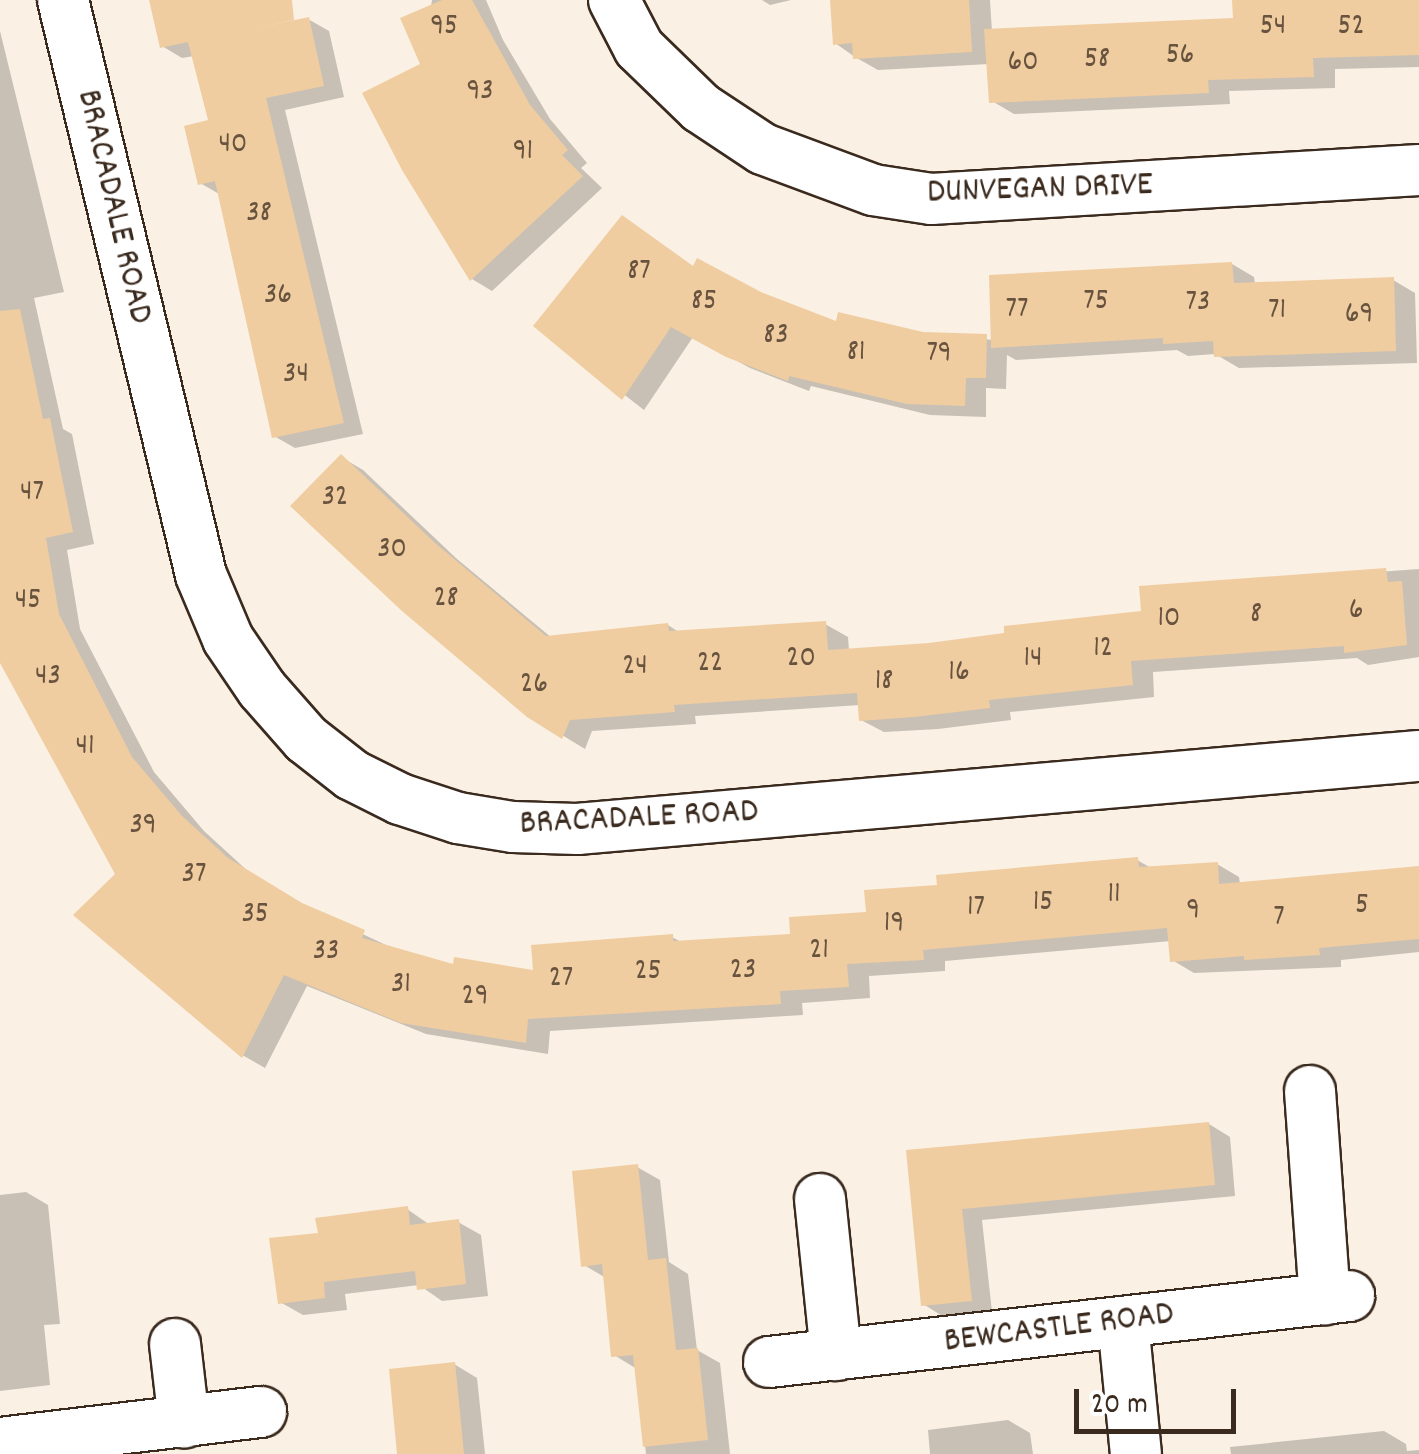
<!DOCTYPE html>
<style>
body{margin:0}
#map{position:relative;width:1419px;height:1454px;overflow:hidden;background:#faf0e3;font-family:Dekko,sans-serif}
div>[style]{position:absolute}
.shadow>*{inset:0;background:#0003}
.building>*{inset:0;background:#f0cda1}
.roads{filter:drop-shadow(2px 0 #3b2a1e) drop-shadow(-2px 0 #3b2a1e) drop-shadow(0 2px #3b2a1e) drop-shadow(0 -2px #3b2a1e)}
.street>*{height:50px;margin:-25px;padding:0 25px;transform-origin:25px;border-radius:25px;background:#fff}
span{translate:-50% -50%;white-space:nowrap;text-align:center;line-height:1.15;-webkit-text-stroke:10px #fff;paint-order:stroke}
.number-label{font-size:30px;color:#68533f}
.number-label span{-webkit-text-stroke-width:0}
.street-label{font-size:35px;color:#3b2a1e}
.scale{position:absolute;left:1074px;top:1389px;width:162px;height:45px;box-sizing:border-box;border:5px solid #3b2a1e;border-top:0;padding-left:12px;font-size:30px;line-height:35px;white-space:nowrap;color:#3b2a1e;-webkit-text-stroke:8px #fff;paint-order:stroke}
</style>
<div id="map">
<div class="shadow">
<div style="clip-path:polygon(152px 0,253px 0,260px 30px,308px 19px,329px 31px,344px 97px,285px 110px,363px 434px,295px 448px,274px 436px,221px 195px,200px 183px,211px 122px,194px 56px,182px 58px,162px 46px)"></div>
<div style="clip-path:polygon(432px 0,486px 0,503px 40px,550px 119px,587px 163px,581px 168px,602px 188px,492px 291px,472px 279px,423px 66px)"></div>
<div style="clip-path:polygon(762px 0,791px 0,770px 5px)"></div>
<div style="clip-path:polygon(833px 0,990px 0,992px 32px,1236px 21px,1235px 0,1419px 0,1419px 67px,1335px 69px,1335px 88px,1229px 91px,1230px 104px,1014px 114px,992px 101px,989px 64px,878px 70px,855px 57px,835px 43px)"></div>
<div style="clip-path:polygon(0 31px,64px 292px,34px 298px,63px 429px,72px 434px,94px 544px,67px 550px,80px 629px,154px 772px,204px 831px,251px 874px,307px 908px,386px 945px,455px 967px,536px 973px,672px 937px,683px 943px,793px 936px,940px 888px,1137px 860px,1153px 869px,1217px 864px,1239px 877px,1240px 884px,1419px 869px,1419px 952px,1341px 960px,1341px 967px,1194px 973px,1172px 960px,1171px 941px,945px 961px,945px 971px,869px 976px,870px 998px,802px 1003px,803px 1015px,550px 1031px,548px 1054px,426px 1034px,307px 986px,265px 1068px,244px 1056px,77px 915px,118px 875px,0 657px)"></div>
<div style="clip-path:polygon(1232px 264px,1254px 277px,1255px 284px,1393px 280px,1415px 293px,1417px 363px,1239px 368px,1215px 354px,1188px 356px,1177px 350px,1016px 360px,1007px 355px,1006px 389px,986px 388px,986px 417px,930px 415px,811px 386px,809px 391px,750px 368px,693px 337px,644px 410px,536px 326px,695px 268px,838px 324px,993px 340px)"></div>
<div style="clip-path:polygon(341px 457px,363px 470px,457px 559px,552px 638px,668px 625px,680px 633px,825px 624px,848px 637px,849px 651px,930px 645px,1143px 613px,1141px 589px,1419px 569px,1419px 657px,1368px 665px,1357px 658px,1153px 672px,1154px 697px,1010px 712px,1011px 720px,938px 729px,884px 732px,861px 720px,860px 705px,695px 716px,696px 724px,592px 731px,585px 749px,529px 715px)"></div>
<div style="clip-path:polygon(1209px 1124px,1230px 1137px,1235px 1196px,982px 1220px,992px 1312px,944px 1317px,923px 1304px,909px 1153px)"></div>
<div style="clip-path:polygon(637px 1167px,660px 1180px,669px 1262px,688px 1274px,697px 1350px,720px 1363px,730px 1454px,646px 1454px,637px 1369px,614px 1355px,606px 1278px,584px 1265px)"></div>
<div style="clip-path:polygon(26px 1192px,48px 1205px,60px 1324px,44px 1325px,50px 1385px,0 1391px,0 1195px)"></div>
<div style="clip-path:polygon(407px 1209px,430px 1225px,458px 1222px,481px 1235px,488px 1296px,442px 1301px,419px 1285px,345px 1294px,347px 1310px,303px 1315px,280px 1302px,321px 1235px)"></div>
<div style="clip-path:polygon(454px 1364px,477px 1378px,485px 1454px,399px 1454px)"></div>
<div style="clip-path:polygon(1008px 1420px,1030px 1433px,1033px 1454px,930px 1454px,928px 1430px)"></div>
<div style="clip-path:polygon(1384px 1431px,1406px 1444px,1407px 1451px,1419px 1450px,1419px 1454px,1231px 1454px,1230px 1447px)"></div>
</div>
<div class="building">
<div style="clip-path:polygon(149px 0,292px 0,294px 20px,243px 31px,309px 17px,324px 86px,266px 98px,344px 423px,272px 438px,215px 181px,198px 185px,184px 126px,208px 120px,188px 42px,160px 48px)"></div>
<div style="clip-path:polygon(442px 0,472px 0,530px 105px,568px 150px,562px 155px,583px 176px,470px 281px,402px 170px,362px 93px,420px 64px,400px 18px)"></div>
<div style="clip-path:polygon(830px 0,969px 0,972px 52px,853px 59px,852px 43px,833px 45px)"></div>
<div style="clip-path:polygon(1232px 0,1419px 0,1419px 55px,1313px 58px,1314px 77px,1208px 80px,1209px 93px,989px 103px,984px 29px,1233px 18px)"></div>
<div style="clip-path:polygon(622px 215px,693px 266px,697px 258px,761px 292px,836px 321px,838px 312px,923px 332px,987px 334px,986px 378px,966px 378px,965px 406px,907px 404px,789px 376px,788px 381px,726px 357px,671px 327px,622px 400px,533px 326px)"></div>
<div style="clip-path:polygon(1232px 262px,1234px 283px,1394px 277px,1396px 351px,1214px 357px,1213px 341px,1163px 344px,1163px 338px,991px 348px,989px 275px)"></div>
<div style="clip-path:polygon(20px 309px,43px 419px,50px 418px,73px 532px,46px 538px,59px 614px,132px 757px,182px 816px,228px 858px,302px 903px,365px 930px,362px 938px,453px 964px,454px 957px,533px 970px,531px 945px,673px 934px,673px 941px,790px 934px,789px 917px,866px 912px,864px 890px,937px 885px,936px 875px,1138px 857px,1139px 867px,1218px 862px,1219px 884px,1419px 866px,1419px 939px,1319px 948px,1320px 955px,1244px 960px,1244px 956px,1170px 962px,1167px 928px,923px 950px,924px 960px,847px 964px,849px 987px,780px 991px,781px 1004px,528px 1019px,526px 1043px,401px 1023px,284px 975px,242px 1058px,73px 915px,115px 874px,0 663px,0 311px)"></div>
<div style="clip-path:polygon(341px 454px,435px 543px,546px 636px,668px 623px,669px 631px,826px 621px,828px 650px,929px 643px,1004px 633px,1004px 626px,1141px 611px,1139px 586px,1386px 568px,1388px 582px,1402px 581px,1407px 645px,1344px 653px,1344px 646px,1131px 661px,1133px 685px,989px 700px,990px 708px,914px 717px,859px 721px,857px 693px,674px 705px,675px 712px,570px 720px,562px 739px,527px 717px,402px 611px,290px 506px)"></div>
<div style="clip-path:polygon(1209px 1122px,1215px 1185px,962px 1209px,972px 1301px,921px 1306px,906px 1150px)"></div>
<div style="clip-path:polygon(638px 1164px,648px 1260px,666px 1258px,676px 1350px,698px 1348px,708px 1440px,643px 1447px,633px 1355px,611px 1357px,602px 1264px,581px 1267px,572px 1171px)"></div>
<div style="clip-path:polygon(408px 1206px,410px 1225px,459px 1219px,466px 1284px,417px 1290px,415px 1271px,324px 1282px,325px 1298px,278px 1304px,269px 1238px,318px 1233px,315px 1218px)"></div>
<div style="clip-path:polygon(455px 1362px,464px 1454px,397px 1454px,389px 1369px)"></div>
</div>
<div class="roads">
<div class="street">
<div style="left:63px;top:0;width:591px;rotate:76.5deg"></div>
<div style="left:201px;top:575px;width:69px;rotate:67.1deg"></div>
<div style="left:228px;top:639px;width:60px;rotate:55.8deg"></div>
<div style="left:262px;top:689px;width:67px;rotate:48.7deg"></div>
<div style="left:306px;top:739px;width:58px;rotate:38deg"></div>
<div style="left:352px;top:775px;width:54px;rotate:26.6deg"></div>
<div style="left:400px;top:799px;width:61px;rotate:18.1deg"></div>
<div style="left:458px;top:818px;width:56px;rotate:9.3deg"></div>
<div style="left:513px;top:827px;width:64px;rotate:1.8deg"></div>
<div style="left:577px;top:829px;width:845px;rotate:-4.96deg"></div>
<div style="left:614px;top:0;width:54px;rotate:62.5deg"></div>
<div style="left:639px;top:48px;width:86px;rotate:44.1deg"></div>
<div style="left:701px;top:108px;width:74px;rotate:33.5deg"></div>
<div style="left:763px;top:149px;width:117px;rotate:20.4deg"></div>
<div style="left:873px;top:190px;width:59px;rotate:8.8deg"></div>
<div style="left:931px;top:199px;width:489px;rotate:-3.4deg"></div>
<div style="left:1310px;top:1091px;width:209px;rotate:85.9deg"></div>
<div style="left:820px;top:1199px;width:157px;rotate:84.1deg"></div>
<div style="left:1123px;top:1322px;width:133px;rotate:84.4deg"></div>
<div style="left:175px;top:1344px;width:79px;rotate:83.4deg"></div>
<div style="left:769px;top:1362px;width:584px;rotate:-6.49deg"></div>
<div style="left:0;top:1443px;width:263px;rotate:-6.8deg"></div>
</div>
</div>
<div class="number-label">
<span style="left:444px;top:28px">95</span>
<span style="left:1273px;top:28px">54</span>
<span style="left:1351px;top:28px">52</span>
<span style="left:1180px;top:57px">56</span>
<span style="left:1097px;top:61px">58</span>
<span style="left:1023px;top:64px">60</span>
<span style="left:480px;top:93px">93</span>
<span style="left:233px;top:146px">40</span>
<span style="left:523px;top:153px">91</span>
<span style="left:259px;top:215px">38</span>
<span style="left:639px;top:273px">87</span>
<span style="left:278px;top:297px">36</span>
<span style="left:704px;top:303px">85</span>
<span style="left:1096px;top:303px">75</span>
<span style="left:1198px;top:304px">73</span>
<span style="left:1017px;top:311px">77</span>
<span style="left:1277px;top:312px">71</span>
<span style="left:1359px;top:316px">69</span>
<span style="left:776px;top:337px">83</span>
<span style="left:856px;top:354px">81</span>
<span style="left:939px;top:355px">79</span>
<span style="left:296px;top:376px">34</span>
<span style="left:32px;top:494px">47</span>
<span style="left:335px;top:499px">32</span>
<span style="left:392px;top:551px">30</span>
<span style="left:446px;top:600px">28</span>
<span style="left:28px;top:602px">45</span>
<span style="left:1356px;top:612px">6</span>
<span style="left:1256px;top:616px">8</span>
<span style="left:1169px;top:620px">10</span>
<span style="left:1103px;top:650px">12</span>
<span style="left:801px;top:660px">20</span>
<span style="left:1033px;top:660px">14</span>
<span style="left:710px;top:665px">22</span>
<span style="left:635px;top:668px">24</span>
<span style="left:959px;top:674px">16</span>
<span style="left:48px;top:678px">43</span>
<span style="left:884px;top:683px">18</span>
<span style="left:534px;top:686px">26</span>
<span style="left:85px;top:748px">41</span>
<span style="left:143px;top:827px">39</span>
<span style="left:194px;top:876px">37</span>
<span style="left:1114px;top:896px">11</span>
<span style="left:1043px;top:904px">15</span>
<span style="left:1362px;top:907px">5</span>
<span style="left:976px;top:909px">17</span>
<span style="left:1193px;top:912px">9</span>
<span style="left:255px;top:916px">35</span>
<span style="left:1279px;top:919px">7</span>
<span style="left:894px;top:925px">19</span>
<span style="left:819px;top:952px">21</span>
<span style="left:326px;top:953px">33</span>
<span style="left:743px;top:972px">23</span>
<span style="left:648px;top:973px">25</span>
<span style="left:561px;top:980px">27</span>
<span style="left:401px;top:986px">31</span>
<span style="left:475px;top:998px">29</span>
</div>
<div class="street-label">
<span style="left:1040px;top:190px;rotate:-2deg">DUNVEGAN DRIVE</span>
<span style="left:113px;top:207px;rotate:77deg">BRACADALE ROAD</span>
<span style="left:639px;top:819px;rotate:-3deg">BRACADALE ROAD</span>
<span style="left:1059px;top:1329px;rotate:-7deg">BEWCASTLE ROAD</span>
</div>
<div class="scale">20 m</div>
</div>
